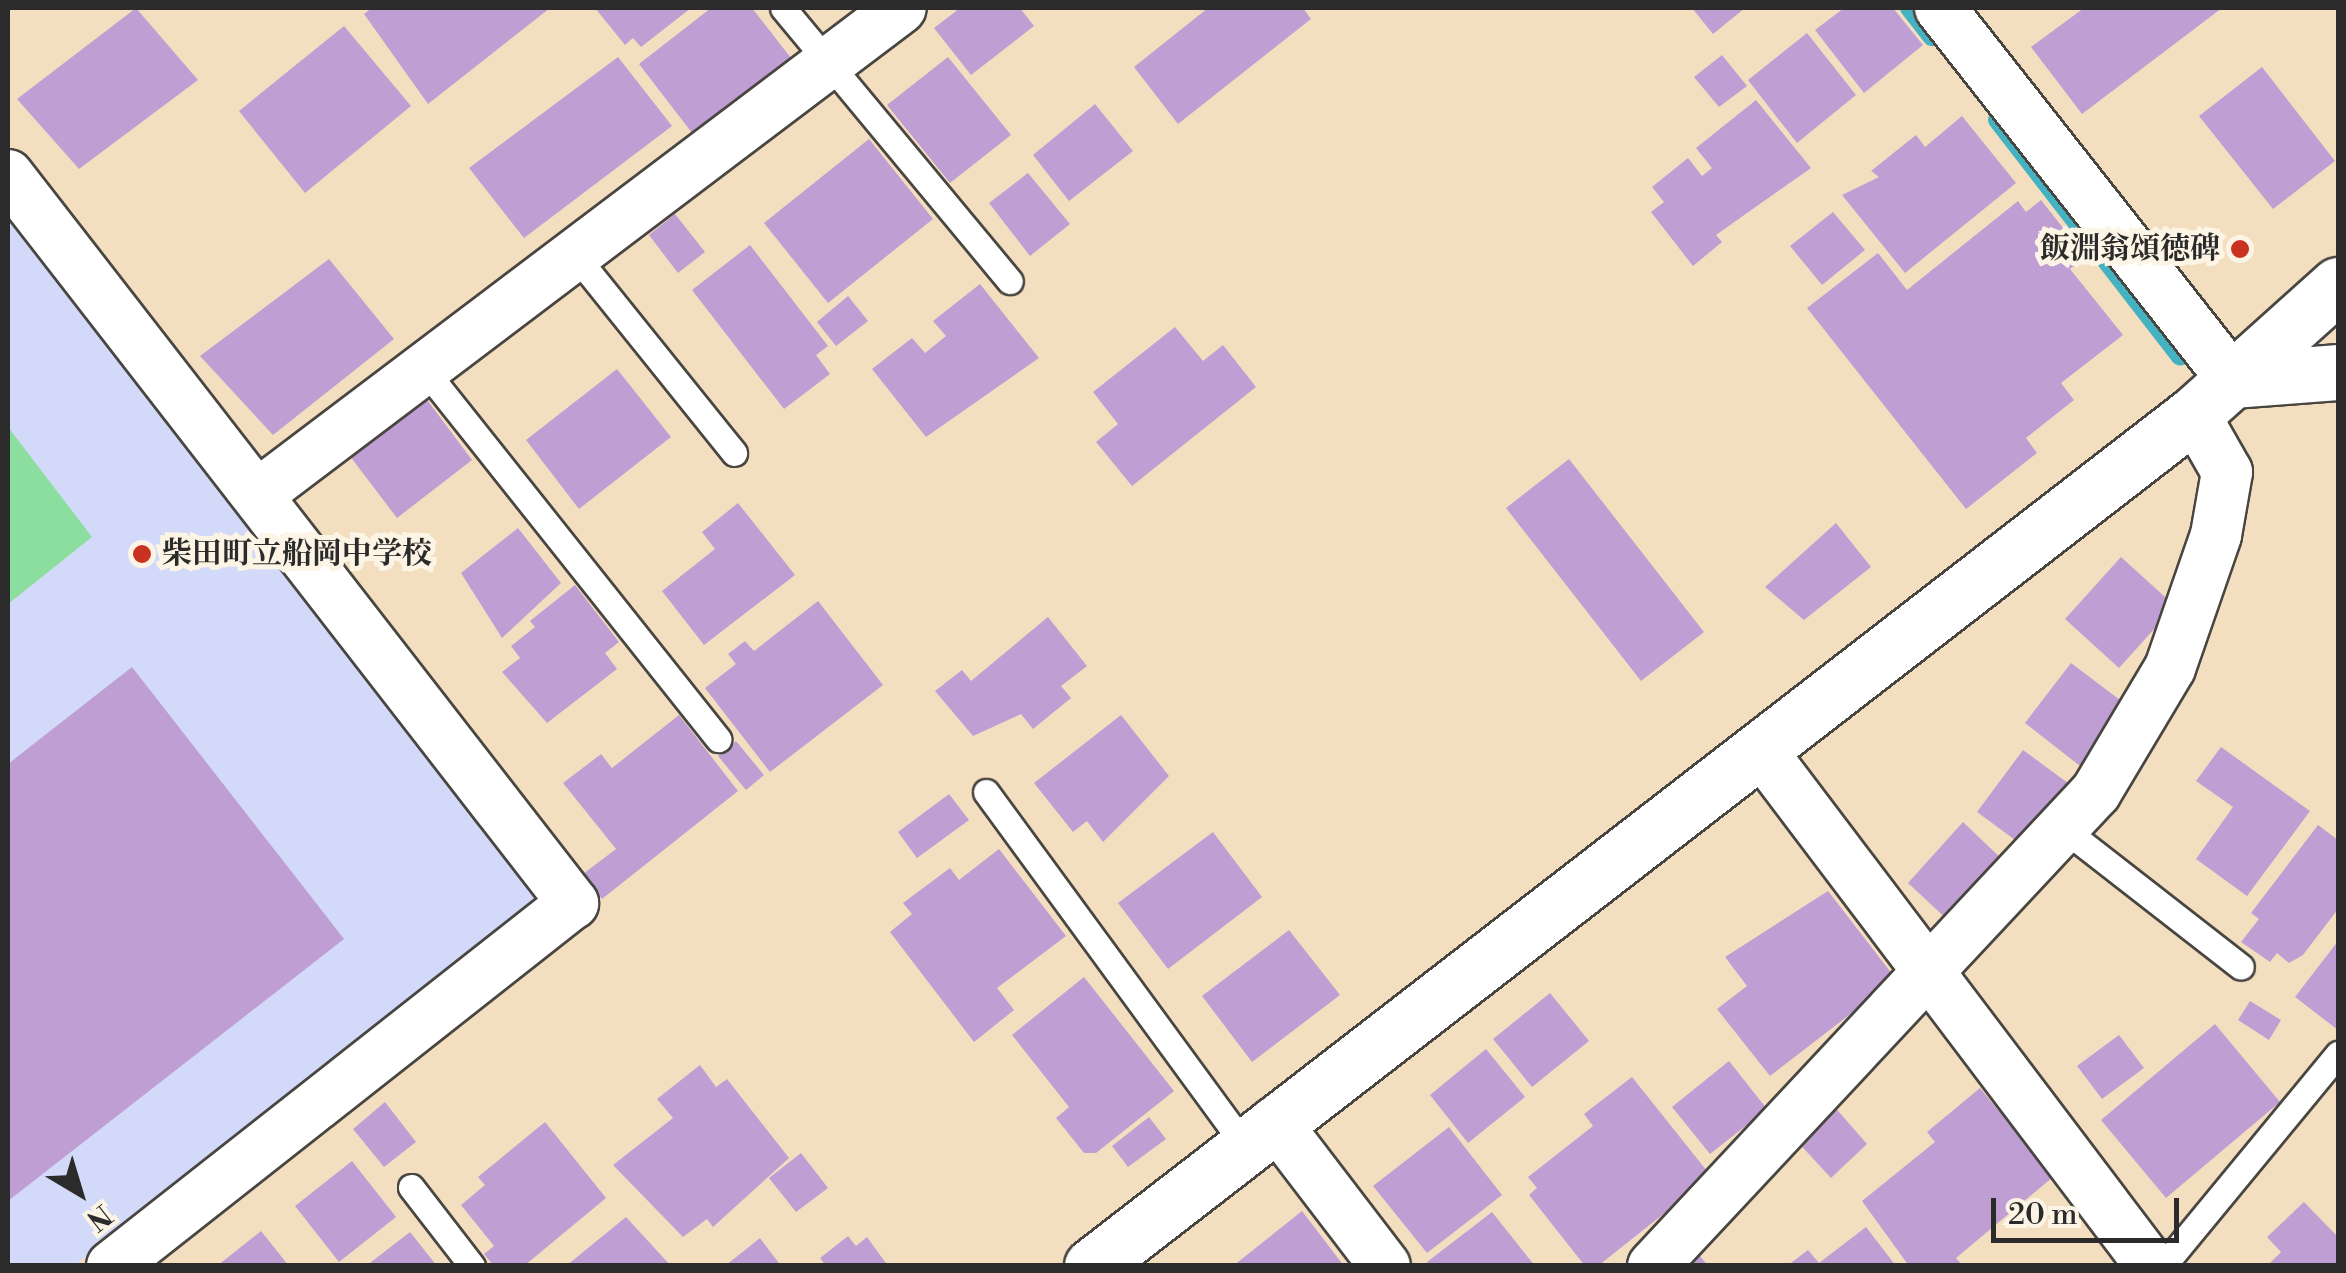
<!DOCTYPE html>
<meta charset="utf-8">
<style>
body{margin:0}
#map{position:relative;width:2346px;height:1273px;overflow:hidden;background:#f4dec0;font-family:"Libre Bodoni","Noto Serif JP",serif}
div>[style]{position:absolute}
.built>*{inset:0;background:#d2d9f9}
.green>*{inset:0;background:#8cde9e}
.stream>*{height:18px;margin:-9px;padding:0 9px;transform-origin:9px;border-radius:9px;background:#44b2c0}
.building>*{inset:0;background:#bf9fd3}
.roads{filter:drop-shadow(2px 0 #494641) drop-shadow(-2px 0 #494641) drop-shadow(0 2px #494641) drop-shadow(0 -2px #494641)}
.service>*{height:25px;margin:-12.5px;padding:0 12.5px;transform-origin:12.5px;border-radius:12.5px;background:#fff}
.minor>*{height:50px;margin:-25px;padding:0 25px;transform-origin:25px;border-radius:25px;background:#fff}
.tertiary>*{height:55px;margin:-27.5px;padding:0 27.5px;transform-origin:27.5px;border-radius:27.5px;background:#fff}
.dots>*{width:28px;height:28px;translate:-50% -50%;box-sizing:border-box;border:5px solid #fcf5e5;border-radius:50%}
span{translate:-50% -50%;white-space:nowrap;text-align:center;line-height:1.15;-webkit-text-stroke:10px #fcf5e5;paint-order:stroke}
.poi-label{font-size:30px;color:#2b2b2b;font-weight:700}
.right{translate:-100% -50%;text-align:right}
.left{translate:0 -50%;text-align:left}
.frame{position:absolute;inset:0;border:10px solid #2b2b2b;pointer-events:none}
.north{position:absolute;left:30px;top:1143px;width:100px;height:100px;-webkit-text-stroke:8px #fcf5e5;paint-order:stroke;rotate:142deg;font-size:28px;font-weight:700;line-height:40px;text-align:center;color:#2b2b2b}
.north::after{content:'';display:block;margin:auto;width:35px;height:45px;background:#2b2b2b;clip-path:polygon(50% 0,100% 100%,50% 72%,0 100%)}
.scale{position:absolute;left:1991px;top:1198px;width:188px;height:45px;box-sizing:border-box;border:5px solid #2b2b2b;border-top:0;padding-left:12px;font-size:30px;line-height:35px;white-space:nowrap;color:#2b2b2b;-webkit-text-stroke:8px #fcf5e5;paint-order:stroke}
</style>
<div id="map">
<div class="built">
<div style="clip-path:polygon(8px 206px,546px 902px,75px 1265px,8px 1265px)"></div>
</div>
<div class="green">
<div style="clip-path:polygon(8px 427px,92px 537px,8px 604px)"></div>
</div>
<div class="stream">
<div style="left:1909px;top:8px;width:37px;rotate:52deg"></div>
<div style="left:1997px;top:120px;width:299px;rotate:52.3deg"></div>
</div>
<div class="building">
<div style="clip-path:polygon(136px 8px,198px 80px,79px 169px,17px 99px)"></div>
<div style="clip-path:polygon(372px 8px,550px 8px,428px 104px,364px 14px)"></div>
<div style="clip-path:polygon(595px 8px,691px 8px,641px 47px,633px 38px,625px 45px)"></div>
<div style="clip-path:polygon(711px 8px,752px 8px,798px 67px,699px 142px,639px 64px)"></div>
<div style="clip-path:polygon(960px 8px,1020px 8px,1034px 26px,971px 75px,934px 28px)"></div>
<div style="clip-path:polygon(1208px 8px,1303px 8px,1311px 19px,1178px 124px,1134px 67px)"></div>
<div style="clip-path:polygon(1692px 8px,1745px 8px,1713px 34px)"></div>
<div style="clip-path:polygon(1844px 8px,1893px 8px,1923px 45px,1864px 93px,1815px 30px)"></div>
<div style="clip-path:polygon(2084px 8px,2222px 8px,2082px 114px,2031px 47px)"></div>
<div style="clip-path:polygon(344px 26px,411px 106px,305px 193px,239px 111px)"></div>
<div style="clip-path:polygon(1807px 33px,1856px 95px,1797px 143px,1748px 80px)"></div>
<div style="clip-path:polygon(1722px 55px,1747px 86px,1719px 107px,1694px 77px)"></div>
<div style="clip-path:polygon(618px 57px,672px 126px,524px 238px,469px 168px)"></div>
<div style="clip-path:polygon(948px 57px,1011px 135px,950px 183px,887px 105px)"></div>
<div style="clip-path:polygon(2262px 67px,2335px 161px,2273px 209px,2199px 116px)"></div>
<div style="clip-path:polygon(1756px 100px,1811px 168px,1716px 235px,1722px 242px,1693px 266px,1651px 212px,1664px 202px,1652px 187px,1688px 158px,1702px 176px,1712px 168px,1696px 148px)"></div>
<div style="clip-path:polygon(1095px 104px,1133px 151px,1069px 201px,1033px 155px)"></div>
<div style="clip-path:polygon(1962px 116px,2016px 183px,1905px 273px,1842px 195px,1879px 177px,1871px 171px,1916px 135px,1925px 147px)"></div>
<div style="clip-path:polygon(869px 139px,933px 219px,828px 303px,764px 223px)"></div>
<div style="clip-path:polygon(1028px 173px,1070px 224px,1030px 256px,989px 203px)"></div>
<div style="clip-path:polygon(2041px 200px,2086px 257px,2070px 269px,2123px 335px,2061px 383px,2074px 400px,2026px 438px,2037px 453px,1966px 509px,1807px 308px,1878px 253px,1907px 290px,2018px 201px,2026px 212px)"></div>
<div style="clip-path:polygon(1833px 212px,1865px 250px,1822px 285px,1790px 246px)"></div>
<div style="clip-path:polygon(675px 214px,705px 252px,678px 273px,649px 235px)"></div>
<div style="clip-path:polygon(750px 245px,828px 346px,816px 355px,830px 374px,784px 409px,692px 290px)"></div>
<div style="clip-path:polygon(329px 259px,394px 339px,273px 435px,200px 356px)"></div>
<div style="clip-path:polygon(980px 284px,1039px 358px,926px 437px,872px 369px,912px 338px,925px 353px,946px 336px,933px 321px)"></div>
<div style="clip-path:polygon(848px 296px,868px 321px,836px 346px,817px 322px)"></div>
<div style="clip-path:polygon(1175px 327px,1203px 361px,1223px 345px,1256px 387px,1132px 486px,1096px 442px,1118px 424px,1093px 392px)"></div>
<div style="clip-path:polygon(617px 369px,671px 437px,579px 509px,526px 440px)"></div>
<div style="clip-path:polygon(422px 393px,472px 460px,397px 518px,346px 451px)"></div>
<div style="clip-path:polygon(1569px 459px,1704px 632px,1641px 681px,1506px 508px)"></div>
<div style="clip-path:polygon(738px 503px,795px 575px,704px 645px,662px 591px,715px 549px,702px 532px)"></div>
<div style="clip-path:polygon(1836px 523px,1871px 567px,1804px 620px,1765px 587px)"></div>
<div style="clip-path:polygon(518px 528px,561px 583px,502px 638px,461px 573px)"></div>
<div style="clip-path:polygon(2121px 557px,2175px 606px,2119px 668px,2065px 619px)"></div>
<div style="clip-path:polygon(575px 585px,619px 642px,605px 653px,617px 669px,547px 723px,502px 672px,520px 658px,511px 646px,535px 627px,530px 621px)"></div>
<div style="clip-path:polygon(818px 601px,883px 685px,770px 772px,705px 688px,736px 664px,728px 654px,745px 641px,754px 651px)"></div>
<div style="clip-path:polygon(1048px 617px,1087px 666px,1061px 686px,1071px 698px,1033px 729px,1021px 714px,973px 736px,935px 691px,962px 670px,971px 681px)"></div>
<div style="clip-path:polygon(2071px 663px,2128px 706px,2080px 766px,2025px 723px)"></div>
<div style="clip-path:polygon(132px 667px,344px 939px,8px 1201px,8px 764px)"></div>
<div style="clip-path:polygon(679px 715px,738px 791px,602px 899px,583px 874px,616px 849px,563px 783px,601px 754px,612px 768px)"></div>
<div style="clip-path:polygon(1121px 715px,1169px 776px,1103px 842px,1087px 821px,1073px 832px,1034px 783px)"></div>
<div style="clip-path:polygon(736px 741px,764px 775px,746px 790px,718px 756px)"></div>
<div style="clip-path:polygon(2221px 747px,2310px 811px,2247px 896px,2196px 859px,2233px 807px,2196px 781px)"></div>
<div style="clip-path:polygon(2023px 750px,2072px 786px,2026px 848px,1977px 812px)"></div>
<div style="clip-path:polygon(949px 794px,969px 820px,917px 858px,898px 832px)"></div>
<div style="clip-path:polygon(1963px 822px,2007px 864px,1952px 924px,1908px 883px)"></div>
<div style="clip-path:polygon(2318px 825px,2338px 840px,2338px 909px,2303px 955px,2289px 963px,2277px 953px,2270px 962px,2241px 942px,2259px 919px,2251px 913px)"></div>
<div style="clip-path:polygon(1213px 832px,1262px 897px,1168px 969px,1118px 903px)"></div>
<div style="clip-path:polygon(999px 849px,1066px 936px,997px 988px,1014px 1010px,974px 1042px,890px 932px,912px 914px,903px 903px,950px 868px,959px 880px)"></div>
<div style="clip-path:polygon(1828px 891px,1896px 979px,1770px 1076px,1717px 1009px,1747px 986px,1725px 957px)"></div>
<div style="clip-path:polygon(1289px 930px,1340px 995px,1252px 1062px,1202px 996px)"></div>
<div style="clip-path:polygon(2338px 941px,2338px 1030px,2295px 997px)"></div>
<div style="clip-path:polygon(1084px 977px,1174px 1091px,1096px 1153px,1084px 1153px,1056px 1118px,1069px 1107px,1012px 1035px)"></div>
<div style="clip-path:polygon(1550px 993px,1589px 1041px,1532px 1087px,1493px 1039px)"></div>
<div style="clip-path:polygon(2250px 1001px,2281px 1020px,2269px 1040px,2238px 1020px)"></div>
<div style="clip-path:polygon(2215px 1024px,2280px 1102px,2166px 1198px,2101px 1120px)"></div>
<div style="clip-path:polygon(2119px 1035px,2144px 1068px,2102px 1099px,2077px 1066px)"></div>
<div style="clip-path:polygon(1486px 1049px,1525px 1097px,1468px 1143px,1430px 1095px)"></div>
<div style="clip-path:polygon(1729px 1061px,1767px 1109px,1710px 1154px,1672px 1107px)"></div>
<div style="clip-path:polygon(700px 1065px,716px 1087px,727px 1079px,789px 1158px,713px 1227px,707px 1219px,683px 1237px,613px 1165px,673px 1118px,657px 1099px)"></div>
<div style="clip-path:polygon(1632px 1077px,1711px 1176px,1598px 1266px,1585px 1266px,1529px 1195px,1537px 1188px,1528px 1177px,1593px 1126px,1584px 1114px)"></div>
<div style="clip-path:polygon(1980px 1088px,2053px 1177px,1956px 1258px,1963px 1266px,1909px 1266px,1862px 1201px,1935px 1142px,1927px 1132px)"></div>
<div style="clip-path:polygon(385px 1102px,416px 1142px,384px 1167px,353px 1129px)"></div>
<div style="clip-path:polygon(1832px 1104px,1867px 1144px,1831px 1178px,1794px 1138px)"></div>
<div style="clip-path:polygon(1149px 1117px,1166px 1139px,1128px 1167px,1112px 1146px)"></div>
<div style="clip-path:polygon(545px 1122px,606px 1198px,524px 1266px,494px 1266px,484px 1254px,494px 1246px,461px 1205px,485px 1185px,478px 1177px)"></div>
<div style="clip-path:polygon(1449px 1127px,1502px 1195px,1427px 1253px,1373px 1186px)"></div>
<div style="clip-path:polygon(801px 1153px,828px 1188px,796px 1212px,769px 1178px)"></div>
<div style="clip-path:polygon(352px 1161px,396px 1217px,339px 1262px,295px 1206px)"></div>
<div style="clip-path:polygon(2304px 1202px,2338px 1237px,2338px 1266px,2267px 1266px,2281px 1252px,2267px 1237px)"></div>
<div style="clip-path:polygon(1302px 1211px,1344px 1266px,1233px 1266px)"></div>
<div style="clip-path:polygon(1492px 1212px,1535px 1266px,1430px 1266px,1427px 1262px)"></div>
<div style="clip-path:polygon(626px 1217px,671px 1266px,566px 1266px)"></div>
<div style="clip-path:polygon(1866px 1227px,1896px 1266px,1787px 1266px,1808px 1250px,1819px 1263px)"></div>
<div style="clip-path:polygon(261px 1231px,289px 1266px,217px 1266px)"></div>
<div style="clip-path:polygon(410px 1232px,437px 1266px,366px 1266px)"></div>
<div style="clip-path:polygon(848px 1236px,856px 1246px,867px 1237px,888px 1266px,826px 1266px,820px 1258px)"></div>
<div style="clip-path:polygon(760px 1238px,781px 1266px,725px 1266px)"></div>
<div style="clip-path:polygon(1688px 1241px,1708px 1266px,1657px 1266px)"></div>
</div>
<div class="roads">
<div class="service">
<div style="left:783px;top:8px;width:355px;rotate:50.3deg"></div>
<div style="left:575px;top:255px;width:254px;rotate:51.2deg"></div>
<div style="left:424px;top:369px;width:473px;rotate:51.5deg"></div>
<div style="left:986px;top:792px;width:440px;rotate:53.8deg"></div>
<div style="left:2064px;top:829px;width:224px;rotate:37.9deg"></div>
<div style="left:411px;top:1187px;width:100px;rotate:52.3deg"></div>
<div style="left:2163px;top:1266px;width:275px;rotate:-50.5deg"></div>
</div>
<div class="minor">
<div style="left:1940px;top:8px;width:474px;rotate:51.8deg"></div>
<div style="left:8px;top:175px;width:922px;rotate:52.19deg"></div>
<div style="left:573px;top:903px;width:587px;rotate:141.78deg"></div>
<div style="left:257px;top:495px;width:807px;rotate:-37.1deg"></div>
<div style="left:1760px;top:749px;width:648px;rotate:52.9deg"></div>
<div style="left:1275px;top:1122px;width:181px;rotate:52.6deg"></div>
<div style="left:1653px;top:1266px;width:649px;rotate:-46.94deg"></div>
<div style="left:2096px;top:792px;width:144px;rotate:-59.2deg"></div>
<div style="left:2170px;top:668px;width:141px;rotate:-70.9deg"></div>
<div style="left:2216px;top:535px;width:64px;rotate:-80.1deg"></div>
<div style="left:2227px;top:472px;width:67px;rotate:-119.6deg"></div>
</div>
<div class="tertiary">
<div style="left:2233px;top:380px;width:105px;rotate:-4.4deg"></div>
<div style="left:1092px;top:1266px;width:1393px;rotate:-37.71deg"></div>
<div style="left:2194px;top:414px;width:193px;rotate:-41.9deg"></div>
</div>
</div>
<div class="dots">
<div style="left:2240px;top:249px;background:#c8321e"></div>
<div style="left:142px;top:554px;background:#c8321e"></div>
</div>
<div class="poi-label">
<span class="right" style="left:2220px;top:249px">飯淵翁頌徳碑</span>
<span class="left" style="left:162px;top:554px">柴田町立船岡中学校</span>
</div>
<div class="frame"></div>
<div class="north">N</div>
<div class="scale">20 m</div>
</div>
